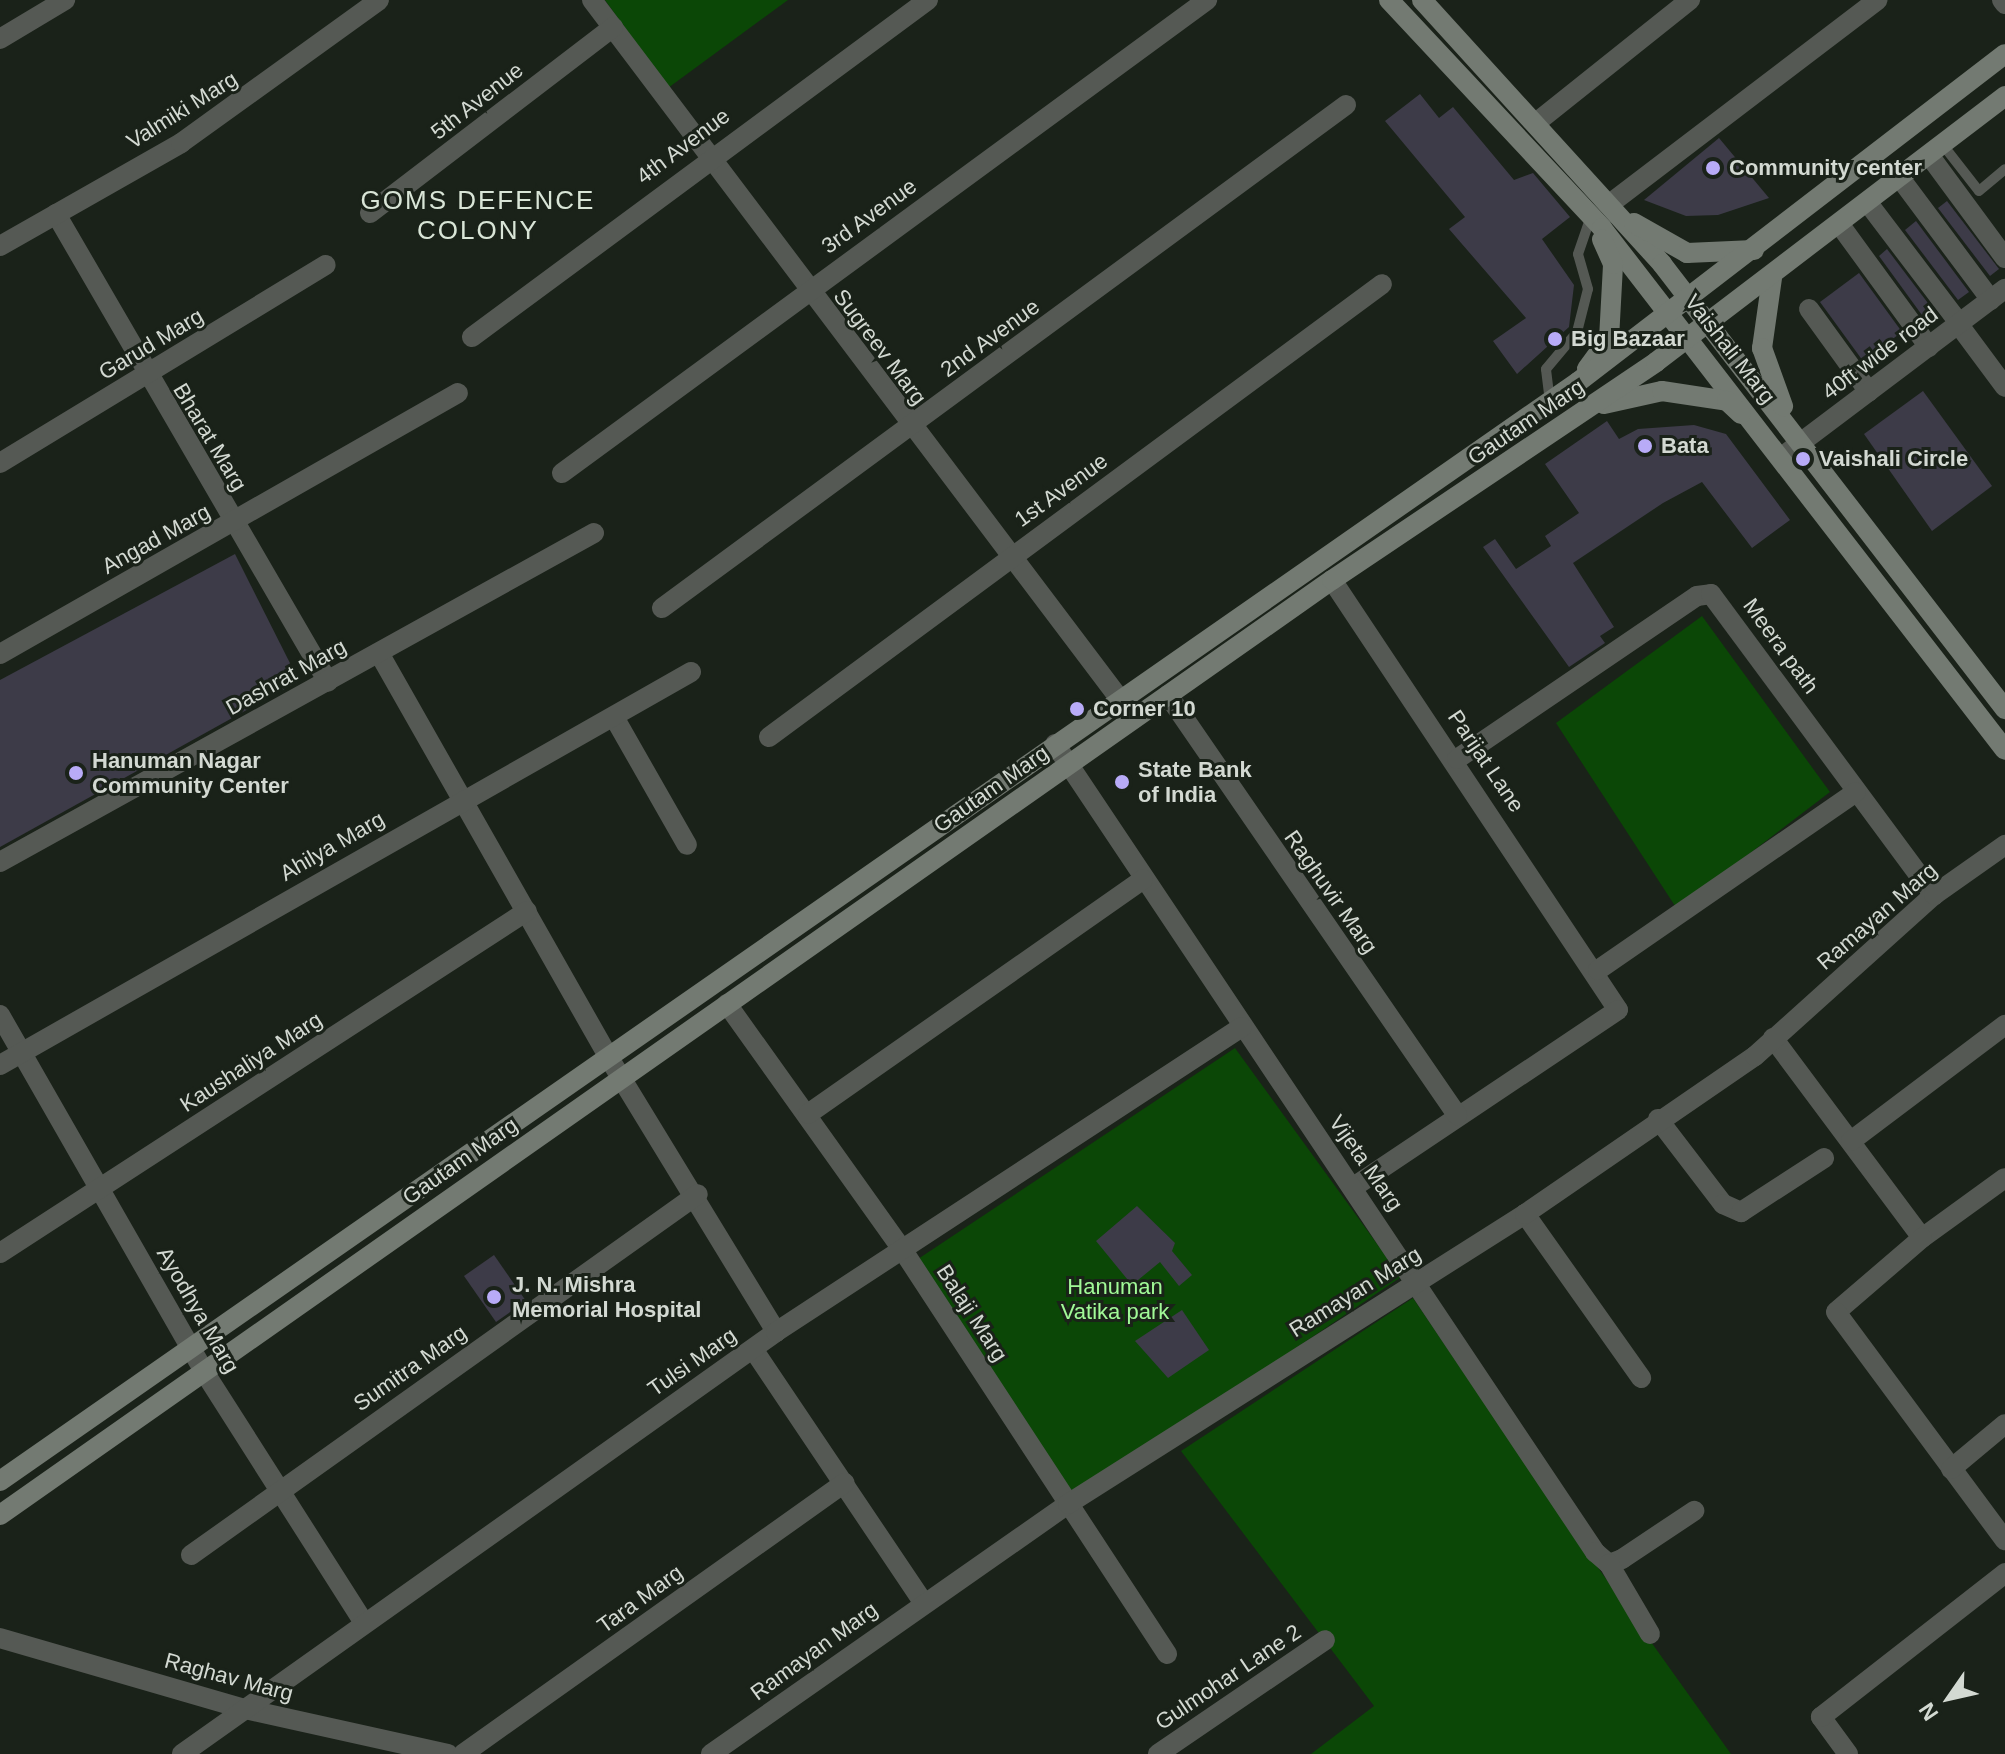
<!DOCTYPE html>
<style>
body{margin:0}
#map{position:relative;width:2005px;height:1754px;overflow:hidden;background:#1a2219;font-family:Helvetica,sans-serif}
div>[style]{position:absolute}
.green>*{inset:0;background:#0b4706}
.building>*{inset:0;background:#3d3b48}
.lane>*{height:10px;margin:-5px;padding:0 5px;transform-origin:5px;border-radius:5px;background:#555954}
.street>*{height:20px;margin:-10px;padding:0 10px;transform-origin:10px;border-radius:10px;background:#555954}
.secondary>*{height:20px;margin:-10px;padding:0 10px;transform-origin:10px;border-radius:10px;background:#737a72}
.dots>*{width:22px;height:22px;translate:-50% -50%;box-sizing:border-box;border:4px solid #1a2219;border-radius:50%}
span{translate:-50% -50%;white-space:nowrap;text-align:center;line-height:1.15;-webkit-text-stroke:6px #1a2219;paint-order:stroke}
.street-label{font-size:22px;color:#d3d9d2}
.poi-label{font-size:22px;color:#d3d9d2;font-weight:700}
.left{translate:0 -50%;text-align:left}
.park-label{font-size:22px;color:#a1f997}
.quarter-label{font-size:26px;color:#d9e5d7;letter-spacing:2px}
.north{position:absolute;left:1909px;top:1658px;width:80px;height:80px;-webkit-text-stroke:6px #1a2219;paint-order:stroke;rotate:236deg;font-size:22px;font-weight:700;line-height:32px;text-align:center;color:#d3d9d2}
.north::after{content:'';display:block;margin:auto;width:28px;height:36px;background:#d3d9d2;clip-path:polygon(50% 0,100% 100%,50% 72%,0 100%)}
</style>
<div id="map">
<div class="green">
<div style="clip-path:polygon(605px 0,788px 0,668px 88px)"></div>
<div style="clip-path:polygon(1702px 616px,1830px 792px,1677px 909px,1556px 723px)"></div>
<div style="clip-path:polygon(1235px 1048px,1401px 1277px,1074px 1498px,918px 1259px)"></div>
<div style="clip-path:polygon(1413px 1298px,1559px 1513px,1731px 1754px,1311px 1754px,1374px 1706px,1181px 1451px)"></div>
</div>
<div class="building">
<div style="clip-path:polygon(1420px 94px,1439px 118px,1453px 107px,1514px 180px,1533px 173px,1570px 217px,1542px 239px,1574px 285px,1569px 327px,1517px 374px,1493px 341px,1526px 318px,1449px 229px,1465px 217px,1385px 121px)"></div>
<div style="clip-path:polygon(1719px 138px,1769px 198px,1718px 215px,1686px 216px,1644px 200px)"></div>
<div style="clip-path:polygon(1947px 201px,1999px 269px,1990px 276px,1938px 208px)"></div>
<div style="clip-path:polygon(1916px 221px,1969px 292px,1958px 300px,1905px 230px)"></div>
<div style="clip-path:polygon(1887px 249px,1937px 315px,1927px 322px,1879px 256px)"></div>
<div style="clip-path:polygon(1859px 273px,1902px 332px,1863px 361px,1820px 302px)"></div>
<div style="clip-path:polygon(1923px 391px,1992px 486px,1932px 531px,1864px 434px)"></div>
<div style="clip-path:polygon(1607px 421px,1619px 439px,1638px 429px,1694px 425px,1726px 434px,1790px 520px,1752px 548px,1702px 482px,1663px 503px,1573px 563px,1614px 627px,1600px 636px,1605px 643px,1569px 667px,1483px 547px,1495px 539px,1516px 569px,1551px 546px,1545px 536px,1579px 513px,1545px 464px)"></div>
<div style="clip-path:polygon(235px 554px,299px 681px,0 847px,0 680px)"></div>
<div style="clip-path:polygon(1137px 1206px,1175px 1243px,1172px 1251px,1192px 1275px,1179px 1286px,1160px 1262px,1132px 1285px,1096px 1241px)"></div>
<div style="clip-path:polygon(494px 1255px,526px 1301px,496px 1322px,464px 1276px)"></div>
<div style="clip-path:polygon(1182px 1310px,1209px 1350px,1168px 1378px,1135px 1341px)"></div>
</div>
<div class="lane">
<div style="left:1943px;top:145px;width:58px;rotate:52deg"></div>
<div style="left:1979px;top:191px;width:34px;rotate:-40deg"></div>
<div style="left:1550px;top:402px;width:33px;rotate:-97deg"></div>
<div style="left:1546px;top:369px;width:48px;rotate:-50deg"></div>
<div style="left:1577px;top:332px;width:44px;rotate:-75.7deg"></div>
<div style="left:1588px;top:289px;width:36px;rotate:-106deg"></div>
<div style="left:1578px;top:254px;width:39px;rotate:-71deg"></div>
</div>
<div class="street">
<div style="left:592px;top:0;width:900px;rotate:52.95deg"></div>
<div style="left:2002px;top:0;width:5px;rotate:53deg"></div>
<div style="left:0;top:39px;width:76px;rotate:-31deg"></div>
<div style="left:1537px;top:122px;width:196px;rotate:-38.6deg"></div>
<div style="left:1929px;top:155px;width:128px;rotate:53.6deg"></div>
<div style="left:1900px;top:178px;width:152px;rotate:53.3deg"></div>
<div style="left:1611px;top:203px;width:335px;rotate:-37.3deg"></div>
<div style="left:1868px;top:203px;width:152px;rotate:52.8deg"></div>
<div style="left:370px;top:213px;width:306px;rotate:-37.4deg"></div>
<div style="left:56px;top:214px;width:541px;rotate:59.83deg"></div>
<div style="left:1840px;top:225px;width:151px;rotate:53.9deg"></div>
<div style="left:0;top:246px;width:208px;rotate:-29.6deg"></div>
<div style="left:181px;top:143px;width:244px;rotate:-35.8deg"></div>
<div style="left:1809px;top:309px;width:102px;rotate:54.1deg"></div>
<div style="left:1959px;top:325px;width:77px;rotate:53.4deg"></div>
<div style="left:472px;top:337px;width:567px;rotate:-36.47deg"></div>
<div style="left:1783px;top:456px;width:278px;rotate:-37deg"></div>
<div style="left:0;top:463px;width:381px;rotate:-31.3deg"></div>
<div style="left:562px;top:473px;width:800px;rotate:-36.25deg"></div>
<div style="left:1332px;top:580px;width:516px;rotate:56.37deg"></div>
<div style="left:1618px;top:1010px;width:318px;rotate:146.2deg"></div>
<div style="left:662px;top:608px;width:849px;rotate:-36.33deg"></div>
<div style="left:379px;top:653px;width:466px;rotate:60.4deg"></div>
<div style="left:609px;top:1058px;width:321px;rotate:58.6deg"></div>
<div style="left:0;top:654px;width:527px;rotate:-29.68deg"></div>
<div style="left:1168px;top:695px;width:510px;rotate:55.47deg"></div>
<div style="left:614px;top:717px;width:147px;rotate:60.3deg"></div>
<div style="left:769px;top:737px;width:762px;rotate:-36.46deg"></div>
<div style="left:1055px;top:744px;width:972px;rotate:56.24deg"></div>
<div style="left:1595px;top:1552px;width:18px;rotate:41deg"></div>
<div style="left:1609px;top:1564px;width:14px;rotate:-21deg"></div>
<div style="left:1622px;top:1559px;width:87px;rotate:-33.7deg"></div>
<div style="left:1457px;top:759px;width:290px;rotate:-34.2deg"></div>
<div style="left:1697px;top:596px;width:14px;rotate:-8deg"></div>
<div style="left:1711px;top:594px;width:375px;rotate:53.5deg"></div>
<div style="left:0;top:862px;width:679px;rotate:-28.98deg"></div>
<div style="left:1598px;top:970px;width:313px;rotate:-34.6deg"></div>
<div style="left:727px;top:1004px;width:301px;rotate:54.5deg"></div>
<div style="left:902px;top:1249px;width:484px;rotate:56.8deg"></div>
<div style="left:0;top:1015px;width:409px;rotate:60.2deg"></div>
<div style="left:203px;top:1370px;width:300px;rotate:57.5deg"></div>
<div style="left:1773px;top:1038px;width:249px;rotate:53.3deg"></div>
<div style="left:1922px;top:1238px;width:102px;rotate:-35.9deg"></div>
<div style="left:0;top:1065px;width:795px;rotate:-29.63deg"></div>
<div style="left:808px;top:1114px;width:409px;rotate:-35deg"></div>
<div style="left:1658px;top:1119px;width:107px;rotate:52.6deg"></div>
<div style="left:1723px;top:1204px;width:20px;rotate:24deg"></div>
<div style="left:1741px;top:1212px;width:99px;rotate:-33deg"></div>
<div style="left:1851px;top:1141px;width:193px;rotate:-37deg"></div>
<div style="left:1525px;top:1214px;width:201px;rotate:54.7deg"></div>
<div style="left:1922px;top:1238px;width:113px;rotate:139.3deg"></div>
<div style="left:1836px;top:1312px;width:284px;rotate:53.5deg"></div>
<div style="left:0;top:1253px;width:628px;rotate:-32.98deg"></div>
<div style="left:753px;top:1349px;width:305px;rotate:56.1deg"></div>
<div style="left:1951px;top:1469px;width:70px;rotate:-39.8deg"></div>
<div style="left:191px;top:1555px;width:622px;rotate:-35.45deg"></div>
<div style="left:1609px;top:1564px;width:81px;rotate:59.6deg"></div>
<div style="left:0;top:1638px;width:255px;rotate:16.2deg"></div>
<div style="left:245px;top:1709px;width:208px;rotate:12.5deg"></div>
<div style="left:182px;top:1754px;width:729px;rotate:-35.39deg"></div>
<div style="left:776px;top:1332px;width:557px;rotate:-33.21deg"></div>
<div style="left:463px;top:1754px;width:468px;rotate:-35.4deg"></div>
<div style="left:711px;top:1754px;width:436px;rotate:-35deg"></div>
<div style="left:1068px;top:1504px;width:541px;rotate:-32.4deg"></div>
<div style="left:1525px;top:1214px;width:279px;rotate:-34.5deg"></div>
<div style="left:1755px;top:1056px;width:241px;rotate:-42deg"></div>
<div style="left:1934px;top:895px;width:87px;rotate:-35.2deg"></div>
<div style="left:1158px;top:1754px;width:202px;rotate:-34.3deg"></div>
<div style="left:1848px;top:1754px;width:46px;rotate:-126.1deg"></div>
<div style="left:1821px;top:1717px;width:234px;rotate:-38deg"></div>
</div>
<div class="secondary">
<div style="left:1389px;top:0;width:312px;rotate:46.9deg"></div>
<div style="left:1602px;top:228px;width:659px;rotate:52.33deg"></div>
<div style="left:1422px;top:0;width:357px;rotate:47.7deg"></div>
<div style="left:1662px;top:264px;width:562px;rotate:52.38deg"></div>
<div style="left:1634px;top:223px;width:61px;rotate:29.5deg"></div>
<div style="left:1687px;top:253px;width:67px;rotate:-2.6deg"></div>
<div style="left:1772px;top:278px;width:71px;rotate:98.1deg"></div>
<div style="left:1762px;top:348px;width:62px;rotate:70.1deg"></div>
<div style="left:1587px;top:369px;width:37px;rotate:-54deg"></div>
<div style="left:1609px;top:339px;width:75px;rotate:-86.9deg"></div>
<div style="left:1613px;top:264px;width:27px;rotate:-114deg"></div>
<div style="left:1604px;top:404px;width:59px;rotate:-12.6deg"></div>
<div style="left:1662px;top:391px;width:66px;rotate:8.7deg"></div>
<div style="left:1727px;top:401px;width:19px;rotate:43deg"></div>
<div style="left:0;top:1481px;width:1923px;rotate:-34.86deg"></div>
<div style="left:1578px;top:382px;width:538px;rotate:-37.53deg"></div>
<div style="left:0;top:1515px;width:1627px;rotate:-35.07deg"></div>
<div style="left:1332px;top:580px;width:391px;rotate:-33.9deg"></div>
<div style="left:1656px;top:362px;width:439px;rotate:-37.3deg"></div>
</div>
<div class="dots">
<div style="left:1713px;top:168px;background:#b8abf7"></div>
<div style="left:1555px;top:339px;background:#b8abf7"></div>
<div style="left:1645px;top:446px;background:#b8abf7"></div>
<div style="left:1803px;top:459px;background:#b8abf7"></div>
<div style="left:1077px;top:709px;background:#b8abf7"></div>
<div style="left:76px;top:773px;background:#b8abf7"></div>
<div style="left:1122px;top:782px;background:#b8abf7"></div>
<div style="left:494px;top:1297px;background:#b8abf7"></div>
</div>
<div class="street-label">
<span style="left:477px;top:101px;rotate:-38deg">5th Avenue</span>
<span style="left:182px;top:110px;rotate:-32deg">Valmiki Marg</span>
<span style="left:683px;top:146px;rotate:-37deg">4th Avenue</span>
<span style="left:869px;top:216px;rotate:-36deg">3rd Avenue</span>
<span style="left:990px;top:338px;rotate:-36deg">2nd Avenue</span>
<span style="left:151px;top:344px;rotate:-31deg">Garud Marg</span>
<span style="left:880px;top:347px;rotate:53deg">Sugreev Marg</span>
<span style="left:1730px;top:349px;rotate:52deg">Vaishali Marg</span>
<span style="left:1880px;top:353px;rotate:-37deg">40ft wide road</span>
<span style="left:1526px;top:422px;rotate:-34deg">Gautam Marg</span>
<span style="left:210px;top:437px;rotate:59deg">Bharat Marg</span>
<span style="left:1061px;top:490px;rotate:-36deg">1st Avenue</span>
<span style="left:156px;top:539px;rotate:-29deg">Angad Marg</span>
<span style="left:1781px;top:646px;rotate:54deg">Meera path</span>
<span style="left:286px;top:677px;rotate:-29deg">Dashrat Marg</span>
<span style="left:1486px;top:761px;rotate:56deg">Parijat Lane</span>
<span style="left:991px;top:789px;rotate:-35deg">Gautam Marg</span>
<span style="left:332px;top:846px;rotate:-30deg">Ahilya Marg</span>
<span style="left:1331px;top:892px;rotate:55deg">Raghuvir Marg</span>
<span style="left:1877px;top:916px;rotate:-41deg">Ramayan Marg</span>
<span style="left:251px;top:1062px;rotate:-33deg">Kaushaliya Marg</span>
<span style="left:460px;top:1161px;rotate:-35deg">Gautam Marg</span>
<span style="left:1366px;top:1163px;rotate:55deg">Vijeta Marg</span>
<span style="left:1355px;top:1292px;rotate:-32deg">Ramayan Marg</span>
<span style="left:198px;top:1310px;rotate:60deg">Ayodhya Marg</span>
<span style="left:972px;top:1313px;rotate:57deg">Balaji Marg</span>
<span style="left:692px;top:1362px;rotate:-35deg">Tulsi Marg</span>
<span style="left:410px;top:1368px;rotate:-35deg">Sumitra Marg</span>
<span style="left:640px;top:1599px;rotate:-36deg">Tara Marg</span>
<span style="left:814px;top:1651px;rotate:-36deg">Ramayan Marg</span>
<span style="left:229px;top:1677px;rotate:15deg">Raghav Marg</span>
<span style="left:1228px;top:1677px;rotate:-34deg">Gulmohar Lane 2</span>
</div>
<div class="poi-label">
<span class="left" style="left:1729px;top:168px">Community center</span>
<span class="left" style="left:1571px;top:339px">Big Bazaar</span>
<span class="left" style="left:1661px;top:446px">Bata</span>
<span class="left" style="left:1819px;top:459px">Vaishali Circle</span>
<span class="left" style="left:1093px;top:709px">Corner 10</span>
<span class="left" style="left:92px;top:773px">Hanuman Nagar<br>Community Center</span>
<span class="left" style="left:1138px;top:782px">State Bank<br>of India</span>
<span class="left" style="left:512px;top:1297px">J. N. Mishra<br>Memorial Hospital</span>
</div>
<div class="park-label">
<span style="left:1115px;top:1299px">Hanuman<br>Vatika park</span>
</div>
<div class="quarter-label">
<span style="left:478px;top:216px">GOMS DEFENCE<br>COLONY</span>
</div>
<div class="north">N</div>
</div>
